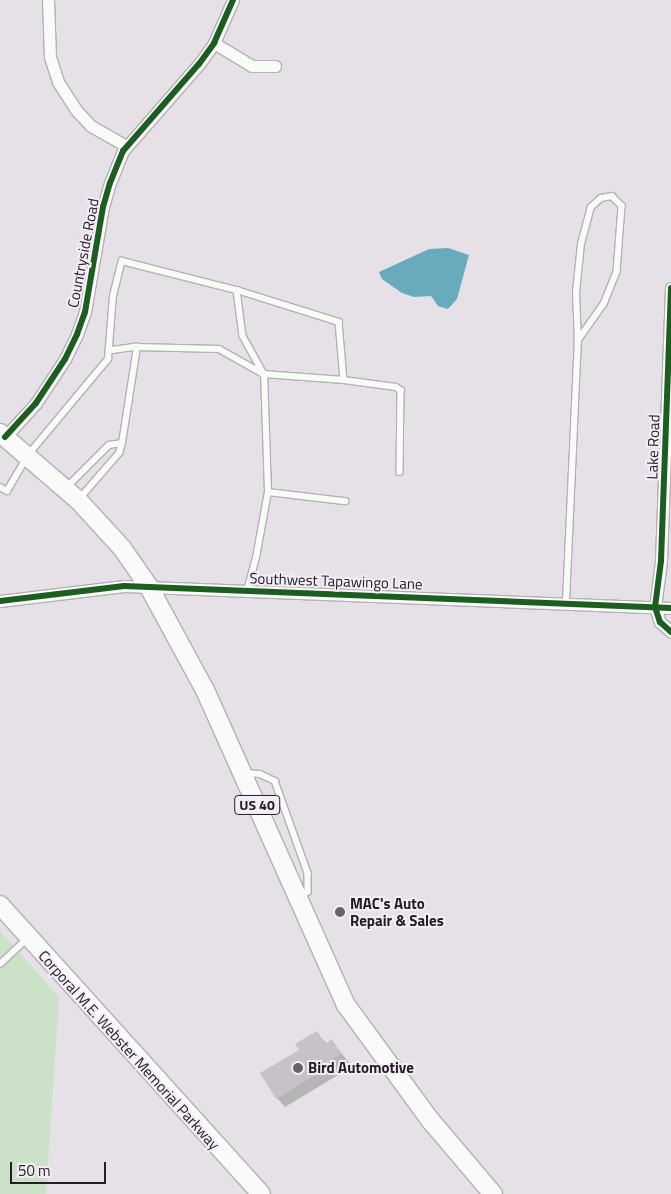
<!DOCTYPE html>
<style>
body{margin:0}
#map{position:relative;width:671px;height:1194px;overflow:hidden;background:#e5e1e7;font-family:"Titillium Web",sans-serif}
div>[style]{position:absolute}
.green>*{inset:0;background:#cbe2c8}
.water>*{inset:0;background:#68abbc}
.shadow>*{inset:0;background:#0003}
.building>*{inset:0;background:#c6c2c7}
.roads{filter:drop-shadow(1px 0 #b4b0b5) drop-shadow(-1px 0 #b4b0b5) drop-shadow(0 1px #b4b0b5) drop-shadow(0 -1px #b4b0b5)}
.service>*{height:5.5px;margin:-2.75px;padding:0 2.75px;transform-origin:2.75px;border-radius:2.75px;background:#fbfafb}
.minor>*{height:11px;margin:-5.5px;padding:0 5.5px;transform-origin:5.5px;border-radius:5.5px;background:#fbfafb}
.primary>*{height:18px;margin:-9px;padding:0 9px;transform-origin:9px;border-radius:9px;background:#fbfafb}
.cycleway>*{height:6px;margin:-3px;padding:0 3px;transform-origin:3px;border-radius:3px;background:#1b5e20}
.dots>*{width:14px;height:14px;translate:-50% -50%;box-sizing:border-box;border:2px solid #f4ecf7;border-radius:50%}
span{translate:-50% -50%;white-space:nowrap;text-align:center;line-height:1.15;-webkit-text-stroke:4px #f4ecf7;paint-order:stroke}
.shield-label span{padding:1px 4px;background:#f4ecf7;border:1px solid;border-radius:4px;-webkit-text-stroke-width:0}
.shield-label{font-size:14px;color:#232024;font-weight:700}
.street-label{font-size:15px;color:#232024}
.poi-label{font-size:15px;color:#232024;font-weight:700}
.left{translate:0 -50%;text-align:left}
.scale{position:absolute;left:10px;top:1162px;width:96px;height:22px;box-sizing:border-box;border:2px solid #232024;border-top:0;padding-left:6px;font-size:15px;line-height:18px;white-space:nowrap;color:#232024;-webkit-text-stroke:4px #f4ecf7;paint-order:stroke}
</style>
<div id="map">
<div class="green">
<div style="clip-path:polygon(0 931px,59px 997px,46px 1194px,0 1194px)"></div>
</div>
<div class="water">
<div style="clip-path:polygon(448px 248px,469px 255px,457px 299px,448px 309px,438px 306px,431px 296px,414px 297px,402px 293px,382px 279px,379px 272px,429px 249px)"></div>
</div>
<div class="shadow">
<div style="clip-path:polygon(317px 1033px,327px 1044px,332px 1041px,349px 1063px,341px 1068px,343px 1072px,285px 1107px,277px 1098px,301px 1050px)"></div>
</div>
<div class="building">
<div style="clip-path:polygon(317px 1031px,325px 1044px,332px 1039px,341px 1054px,333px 1059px,335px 1063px,276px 1099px,260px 1073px,299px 1050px,295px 1044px)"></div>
</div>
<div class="roads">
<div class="service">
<div style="left:612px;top:196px;width:14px;rotate:45deg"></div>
<div style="left:622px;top:206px;width:66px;rotate:94.3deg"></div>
<div style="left:617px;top:272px;width:35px;rotate:112deg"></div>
<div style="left:604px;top:304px;width:45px;rotate:125.1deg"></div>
<div style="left:578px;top:341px;width:48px;rotate:-92.4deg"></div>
<div style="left:576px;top:293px;width:49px;rotate:-84.2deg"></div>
<div style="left:581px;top:244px;width:38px;rotate:-75deg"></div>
<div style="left:591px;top:207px;width:13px;rotate:-42deg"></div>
<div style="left:601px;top:198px;width:11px;rotate:-10deg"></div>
<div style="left:237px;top:290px;width:107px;rotate:17.4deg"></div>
<div style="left:339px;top:322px;width:58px;rotate:85.1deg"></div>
<div style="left:137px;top:347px;width:82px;rotate:1.4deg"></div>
<div style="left:219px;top:349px;width:51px;rotate:29.1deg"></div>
<div style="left:0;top:487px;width:8px;rotate:30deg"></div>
<div style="left:7px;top:491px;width:42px;rotate:-59.7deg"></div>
<div style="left:28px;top:455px;width:125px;rotate:-50.2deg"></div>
<div style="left:108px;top:359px;width:63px;rotate:-85.5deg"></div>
<div style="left:113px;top:296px;width:36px;rotate:-76deg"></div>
<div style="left:122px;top:261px;width:119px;rotate:14.2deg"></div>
<div style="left:237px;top:290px;width:46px;rotate:82.6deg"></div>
<div style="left:243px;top:336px;width:43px;rotate:61.1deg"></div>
<div style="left:67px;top:487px;width:59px;rotate:-45deg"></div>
<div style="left:109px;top:445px;width:13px;rotate:-9deg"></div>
<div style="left:268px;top:492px;width:118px;rotate:-91.9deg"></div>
<div style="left:264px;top:374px;width:80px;rotate:4.3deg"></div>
<div style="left:344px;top:380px;width:52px;rotate:7.7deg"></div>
<div style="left:396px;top:387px;width:6px;rotate:31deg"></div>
<div style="left:401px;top:390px;width:82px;rotate:90.7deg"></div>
<div style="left:80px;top:498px;width:60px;rotate:-49.1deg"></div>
<div style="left:119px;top:453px;width:10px;rotate:-73deg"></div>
<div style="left:122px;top:443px;width:97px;rotate:-81.1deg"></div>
<div style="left:137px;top:347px;width:28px;rotate:172deg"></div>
<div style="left:247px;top:591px;width:34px;rotate:-75deg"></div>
<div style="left:256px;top:558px;width:67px;rotate:-79.7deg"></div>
<div style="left:268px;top:492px;width:78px;rotate:6.7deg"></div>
<div style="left:566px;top:602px;width:261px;rotate:-87.4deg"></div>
<div style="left:245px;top:773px;width:15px;rotate:4deg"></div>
<div style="left:260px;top:774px;width:17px;rotate:25deg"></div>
<div style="left:275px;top:781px;width:98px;rotate:70.3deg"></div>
<div style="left:308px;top:873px;width:19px;rotate:90deg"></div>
<div style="left:308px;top:892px;width:9px;rotate:148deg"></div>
<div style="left:0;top:964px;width:37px;rotate:-43deg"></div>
</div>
<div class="minor">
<div style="left:48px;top:0;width:57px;rotate:88deg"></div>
<div style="left:50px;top:57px;width:26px;rotate:72deg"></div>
<div style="left:58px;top:82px;width:33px;rotate:57deg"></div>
<div style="left:76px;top:110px;width:22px;rotate:47deg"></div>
<div style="left:91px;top:126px;width:40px;rotate:29.7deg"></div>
<div style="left:214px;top:43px;width:44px;rotate:31.2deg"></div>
<div style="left:252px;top:66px;width:23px"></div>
<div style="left:671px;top:288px;width:273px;rotate:92.1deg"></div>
<div style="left:661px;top:561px;width:46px;rotate:97.4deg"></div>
<div style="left:655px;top:607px;width:16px;rotate:72deg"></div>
<div style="left:660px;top:622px;width:15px;rotate:42deg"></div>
<div style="left:5px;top:437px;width:46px;rotate:-47.6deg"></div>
<div style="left:36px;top:403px;width:53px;rotate:-56.6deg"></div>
<div style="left:65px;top:359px;width:28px;rotate:-64deg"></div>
<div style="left:77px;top:334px;width:23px;rotate:-70deg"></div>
<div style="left:85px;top:312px;width:107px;rotate:-80.3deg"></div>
<div style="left:103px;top:207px;width:25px;rotate:-74deg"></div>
<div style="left:110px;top:183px;width:35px;rotate:-68deg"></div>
<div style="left:123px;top:151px;width:116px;rotate:-48.9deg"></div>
<div style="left:199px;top:64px;width:26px;rotate:-54deg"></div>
<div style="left:214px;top:43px;width:47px;rotate:-66.2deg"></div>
<div style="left:0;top:601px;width:125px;rotate:-6.9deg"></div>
<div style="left:124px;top:586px;width:547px;rotate:2.3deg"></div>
</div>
<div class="primary">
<div style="left:0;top:433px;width:103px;rotate:40.7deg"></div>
<div style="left:78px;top:500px;width:65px;rotate:47.5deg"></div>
<div style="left:122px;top:548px;width:47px;rotate:55.3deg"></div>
<div style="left:149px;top:587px;width:117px;rotate:61.5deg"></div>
<div style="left:205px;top:690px;width:345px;rotate:65.9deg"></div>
<div style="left:346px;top:1005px;width:144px;rotate:53.8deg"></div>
<div style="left:431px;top:1121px;width:96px;rotate:49.7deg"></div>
<div style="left:0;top:905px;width:389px;rotate:47.9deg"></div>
</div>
</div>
<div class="cycleway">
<div style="left:671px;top:288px;width:273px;rotate:92.1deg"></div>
<div style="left:661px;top:561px;width:46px;rotate:97.4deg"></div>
<div style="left:655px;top:607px;width:16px;rotate:72deg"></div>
<div style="left:660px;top:622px;width:15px;rotate:42deg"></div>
<div style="left:5px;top:437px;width:46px;rotate:-47.6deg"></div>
<div style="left:36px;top:403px;width:53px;rotate:-56.6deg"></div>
<div style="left:65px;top:359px;width:28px;rotate:-64deg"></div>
<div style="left:77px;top:334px;width:23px;rotate:-70deg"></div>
<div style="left:85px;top:312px;width:107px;rotate:-80.3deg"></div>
<div style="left:103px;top:207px;width:25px;rotate:-74deg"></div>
<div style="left:110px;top:183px;width:35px;rotate:-68deg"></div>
<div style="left:123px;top:151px;width:116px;rotate:-48.9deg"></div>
<div style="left:199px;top:64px;width:26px;rotate:-54deg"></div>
<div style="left:214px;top:43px;width:47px;rotate:-66.2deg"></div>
<div style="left:0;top:601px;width:125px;rotate:-6.9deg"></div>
<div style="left:124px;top:586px;width:547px;rotate:2.3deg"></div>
</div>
<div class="dots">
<div style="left:340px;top:912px;background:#676468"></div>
<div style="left:298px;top:1068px;background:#676468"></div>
</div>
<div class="shield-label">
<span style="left:257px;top:805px">US 40</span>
</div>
<div class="street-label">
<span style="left:83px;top:253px;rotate:-79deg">Countryside Road</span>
<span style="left:653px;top:447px;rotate:-88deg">Lake Road</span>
<span style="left:336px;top:581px;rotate:2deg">Southwest Tapawingo Lane</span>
<span style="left:129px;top:1050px;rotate:48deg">Corporal M.E. Webster Memorial Parkway</span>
</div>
<div class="poi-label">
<span class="left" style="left:350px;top:912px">MAC's Auto<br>Repair &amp; Sales</span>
<span class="left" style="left:308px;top:1068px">Bird Automotive</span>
</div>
<div class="scale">50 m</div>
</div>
